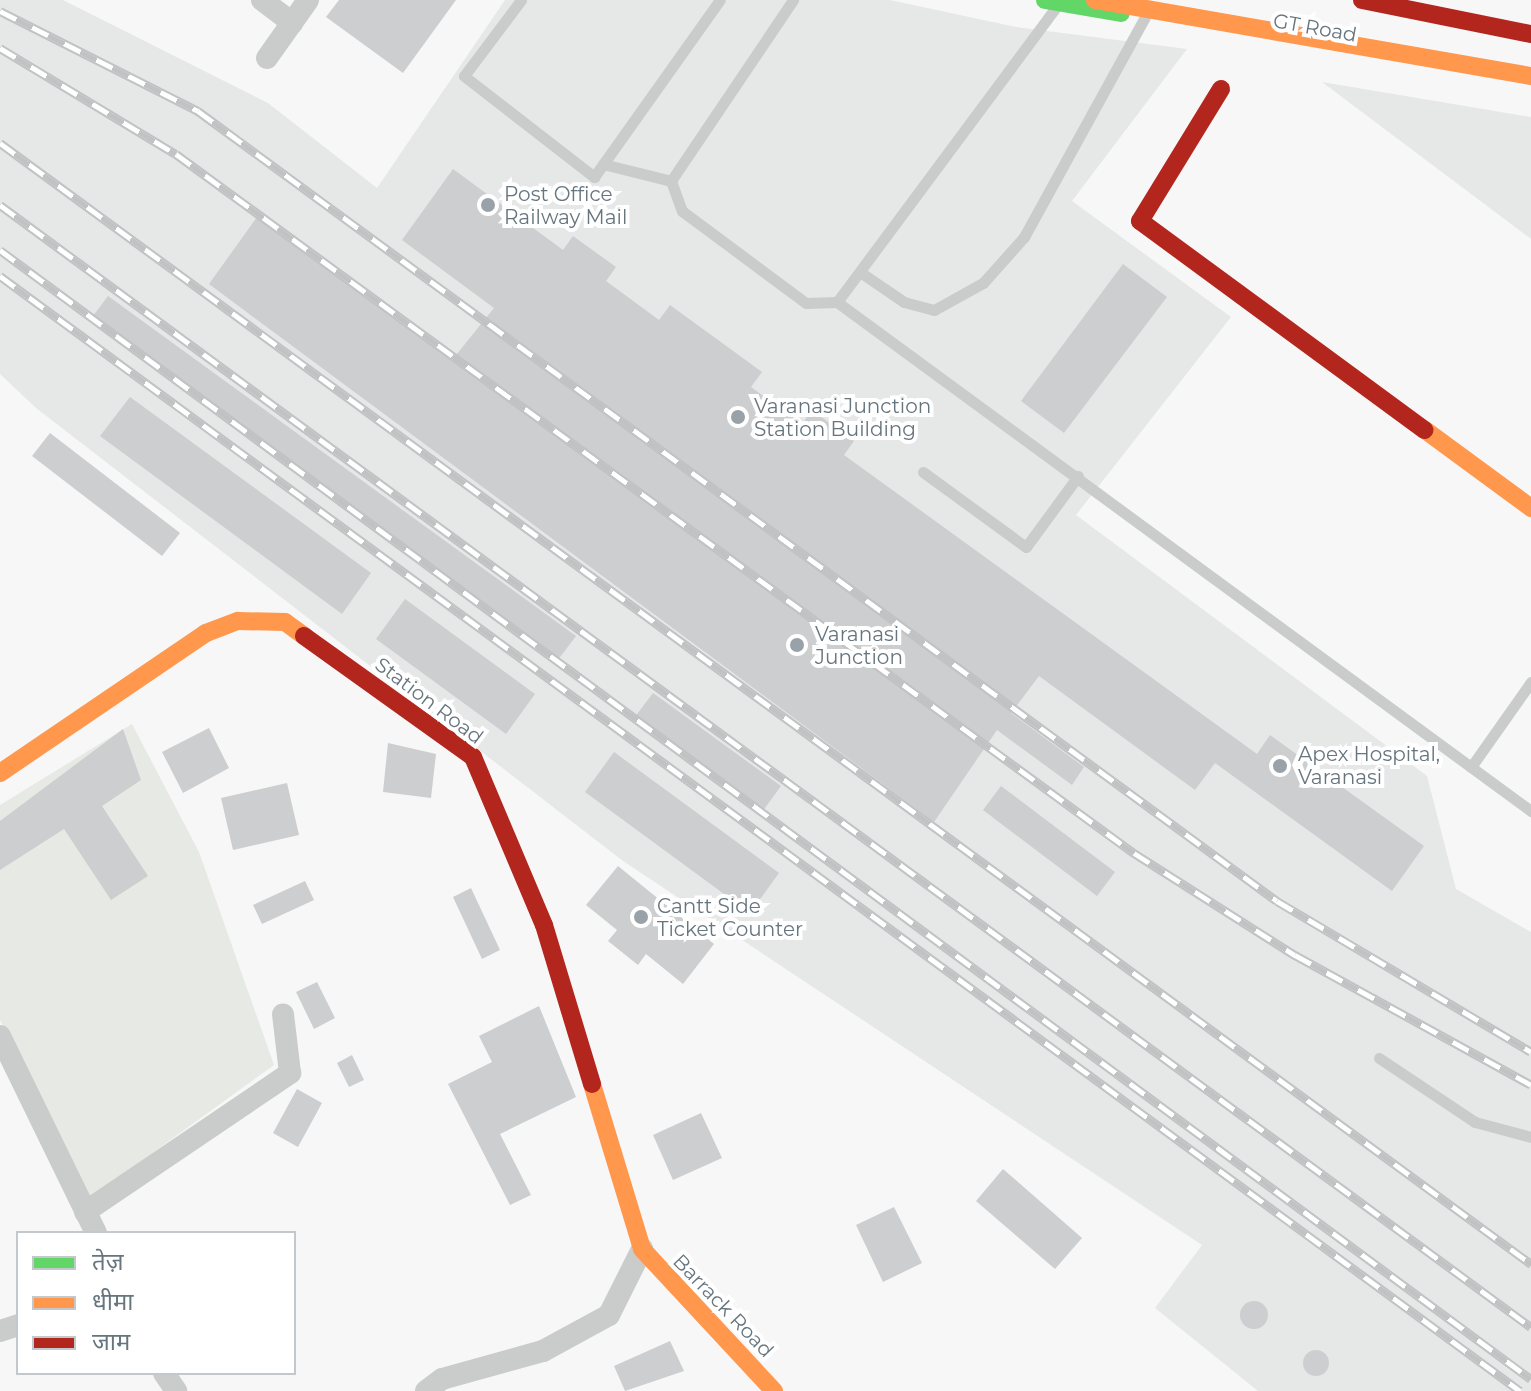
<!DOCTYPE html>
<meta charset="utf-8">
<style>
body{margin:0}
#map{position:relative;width:1531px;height:1391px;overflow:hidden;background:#f7f7f7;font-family:Montserrat,"Noto Sans Devanagari",sans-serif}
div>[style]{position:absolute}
.built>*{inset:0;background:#e6e7e7}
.green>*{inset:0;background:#e6e9e4}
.building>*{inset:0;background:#cccecf}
.round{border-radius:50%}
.lane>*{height:11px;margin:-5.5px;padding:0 5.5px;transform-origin:5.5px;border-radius:5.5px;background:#cacccc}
.street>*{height:22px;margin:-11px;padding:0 11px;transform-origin:11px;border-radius:11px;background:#cacccc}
.fast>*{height:18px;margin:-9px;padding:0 9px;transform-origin:9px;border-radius:9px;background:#63d668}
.slow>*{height:18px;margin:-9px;padding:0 9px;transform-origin:9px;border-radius:9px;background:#ff974d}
.jam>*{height:18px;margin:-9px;padding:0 9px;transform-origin:9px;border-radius:9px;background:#b3261e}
.rail>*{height:9px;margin-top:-4.5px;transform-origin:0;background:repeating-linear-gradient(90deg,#fff 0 18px,#c1c2c3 0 36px);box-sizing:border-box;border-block:2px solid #c1c2c3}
.dots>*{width:22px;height:22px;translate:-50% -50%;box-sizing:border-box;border:4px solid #fff;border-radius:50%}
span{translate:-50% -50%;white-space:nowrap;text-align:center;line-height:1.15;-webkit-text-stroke:8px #fff;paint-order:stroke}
.street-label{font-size:20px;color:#66757e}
.poi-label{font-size:20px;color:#66757e}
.left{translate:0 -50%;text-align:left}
.legend{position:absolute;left:16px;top:1231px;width:280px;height:144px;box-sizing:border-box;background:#fff;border:2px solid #c2c8cb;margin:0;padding:10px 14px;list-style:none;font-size:24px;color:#66757e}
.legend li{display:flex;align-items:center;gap:16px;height:40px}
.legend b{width:40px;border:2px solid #c2c8cb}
</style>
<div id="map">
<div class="built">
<div style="clip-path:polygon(0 0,63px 0,268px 103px,377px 188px,505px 0,890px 0,1016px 27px,1187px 49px,1072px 201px,1231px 317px,1076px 515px,1427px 776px,1456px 889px,1531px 932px,1531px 1391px,1258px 1391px,1155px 1308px,1202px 1245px,623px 861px,36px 408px,0 374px)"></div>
<div style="clip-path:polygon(1322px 82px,1531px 117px,1531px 239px)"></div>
</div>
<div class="green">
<div style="clip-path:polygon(132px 724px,199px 852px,274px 1065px,89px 1199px,0 1020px,0 805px)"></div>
</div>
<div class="building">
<div style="clip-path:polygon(339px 0,456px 0,403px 73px,326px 17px)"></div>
<div style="clip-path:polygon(453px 169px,563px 250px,573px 236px,616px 267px,606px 281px,659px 320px,670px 305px,762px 372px,751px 387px,802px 424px,812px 410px,854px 441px,844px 455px,1257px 754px,1270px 735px,1424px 846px,1392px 891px,1215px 763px,1195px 790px,1039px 676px,1011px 713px,1084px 767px,1072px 785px,997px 730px,934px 822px,209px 284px,257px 217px,452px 360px,494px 308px,402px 240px)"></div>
<div style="clip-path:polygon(1123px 264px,1167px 297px,1064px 433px,1021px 401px)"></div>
<div style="clip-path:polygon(108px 296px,576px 636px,557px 661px,90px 320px)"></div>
<div style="clip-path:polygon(130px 397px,371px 573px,342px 614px,100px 436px)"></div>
<div style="clip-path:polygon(50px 433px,180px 533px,162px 556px,32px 456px)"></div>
<div style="clip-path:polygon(405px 599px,535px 694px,506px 734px,376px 639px)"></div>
<div style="clip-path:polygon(653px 693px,781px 786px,762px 812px,634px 718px)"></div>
<div style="clip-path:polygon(209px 728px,229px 768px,183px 793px,162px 752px)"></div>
<div style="clip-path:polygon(123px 729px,141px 780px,102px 806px,148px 876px,111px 900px,64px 829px,0 870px,0 821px)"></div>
<div style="clip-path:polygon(388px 743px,436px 754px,431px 798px,383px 792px)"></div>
<div style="clip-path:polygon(614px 752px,779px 873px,750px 913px,585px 792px)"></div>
<div style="clip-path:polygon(287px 783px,299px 835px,233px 850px,221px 798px)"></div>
<div style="clip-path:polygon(1001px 786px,1115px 872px,1097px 896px,983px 810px)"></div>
<div style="clip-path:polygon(618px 866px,714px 944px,683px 984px,646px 954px,638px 965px,608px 941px,617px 930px,586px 905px)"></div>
<div style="clip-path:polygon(305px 881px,314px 900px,262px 924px,253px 905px)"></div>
<div style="clip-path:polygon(471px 888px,500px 950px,482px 959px,453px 897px)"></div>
<div style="clip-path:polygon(317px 982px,335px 1018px,314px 1029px,296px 992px)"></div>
<div style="clip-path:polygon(539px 1006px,576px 1097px,500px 1134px,531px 1195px,510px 1205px,448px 1084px,492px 1062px,479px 1036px)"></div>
<div style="clip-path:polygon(352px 1055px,364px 1080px,349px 1087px,337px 1063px)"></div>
<div style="clip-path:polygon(297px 1089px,322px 1103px,298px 1147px,273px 1133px)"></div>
<div style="clip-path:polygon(701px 1113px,722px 1158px,673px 1180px,653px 1135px)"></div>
<div style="clip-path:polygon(1003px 1169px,1082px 1238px,1055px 1269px,976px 1201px)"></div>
<div style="clip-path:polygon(894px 1207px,922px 1263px,883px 1282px,856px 1225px)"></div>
<div class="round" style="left:1240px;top:1301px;width:28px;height:28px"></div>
<div style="clip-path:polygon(670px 1341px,684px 1371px,625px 1391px,614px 1366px)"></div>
<div class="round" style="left:1303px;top:1350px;width:26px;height:26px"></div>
</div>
<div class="lane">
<div style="left:521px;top:0;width:95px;rotate:126.9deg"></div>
<div style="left:464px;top:76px;width:165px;rotate:37.8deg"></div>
<div style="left:594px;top:177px;width:217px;rotate:-54.6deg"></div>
<div style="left:793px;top:0;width:218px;rotate:124deg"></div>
<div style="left:671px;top:181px;width:32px;rotate:70deg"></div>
<div style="left:682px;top:211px;width:154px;rotate:36.6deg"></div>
<div style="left:806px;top:303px;width:31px;rotate:-2deg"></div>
<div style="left:837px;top:302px;width:369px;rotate:-53.4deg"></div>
<div style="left:603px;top:164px;width:70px;rotate:14deg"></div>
<div style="left:860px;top:272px;width:53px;rotate:34.3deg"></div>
<div style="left:904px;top:302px;width:31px;rotate:15deg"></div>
<div style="left:934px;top:310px;width:56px;rotate:-28.9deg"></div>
<div style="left:983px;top:283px;width:62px;rotate:-48.3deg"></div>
<div style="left:1024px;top:237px;width:251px;rotate:-61.2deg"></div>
<div style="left:837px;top:302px;width:861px;rotate:36.26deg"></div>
<div style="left:923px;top:472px;width:127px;rotate:36.1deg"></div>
<div style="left:1026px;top:547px;width:88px;rotate:-53.8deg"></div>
<div style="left:1471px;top:767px;width:104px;rotate:-54.8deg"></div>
<div style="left:1379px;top:1058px;width:115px;rotate:33.7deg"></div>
<div style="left:1475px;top:1122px;width:58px;rotate:15deg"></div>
</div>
<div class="street">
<div style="left:262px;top:0;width:38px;rotate:37deg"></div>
<div style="left:267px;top:58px;width:71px;rotate:-54.7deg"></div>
<div style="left:0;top:1036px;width:219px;rotate:64deg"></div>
<div style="left:85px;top:1212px;width:248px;rotate:-34.1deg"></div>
<div style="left:290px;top:1073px;width:59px;rotate:-96.8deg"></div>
<div style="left:0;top:1331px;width:19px;rotate:-18deg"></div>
<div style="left:164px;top:1373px;width:22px;rotate:56deg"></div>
<div style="left:426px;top:1391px;width:20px;rotate:-37deg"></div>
<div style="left:442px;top:1379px;width:105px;rotate:-15.5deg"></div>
<div style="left:543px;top:1351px;width:75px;rotate:-28.6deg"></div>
<div style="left:609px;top:1315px;width:74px;rotate:-63.4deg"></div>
</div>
<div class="fast">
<div style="left:1045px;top:0;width:77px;rotate:9.7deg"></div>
</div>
<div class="slow">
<div style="left:1095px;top:0;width:443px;rotate:9.9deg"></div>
<div style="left:1425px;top:430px;width:132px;rotate:36.3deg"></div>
<div style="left:0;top:773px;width:249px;rotate:-34.2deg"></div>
<div style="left:206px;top:633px;width:34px;rotate:-21deg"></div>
<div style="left:238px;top:621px;width:47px;rotate:1.2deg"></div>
<div style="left:285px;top:622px;width:24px;rotate:36deg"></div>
<div style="left:592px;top:1084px;width:172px;rotate:73.1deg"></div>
<div style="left:642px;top:1249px;width:194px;rotate:47.1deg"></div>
</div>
<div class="jam">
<div style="left:1362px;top:0;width:172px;rotate:11.4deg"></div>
<div style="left:1221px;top:89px;width:155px;rotate:121.5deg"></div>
<div style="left:1140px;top:221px;width:353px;rotate:36.3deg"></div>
<div style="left:304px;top:636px;width:208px;rotate:35.6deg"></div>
<div style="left:473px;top:757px;width:182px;rotate:67.1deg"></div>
<div style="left:544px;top:925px;width:166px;rotate:73.2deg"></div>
</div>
<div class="rail">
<div style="left:0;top:11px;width:222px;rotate:26.8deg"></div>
<div style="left:198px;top:111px;width:1337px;rotate:36.21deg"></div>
<div style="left:1277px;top:901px;width:295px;rotate:30.7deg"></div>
<div style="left:0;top:48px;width:205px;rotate:31.1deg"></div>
<div style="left:176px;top:154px;width:1186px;rotate:36.12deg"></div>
<div style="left:1134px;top:853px;width:191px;rotate:32.4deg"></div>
<div style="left:1295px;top:955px;width:269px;rotate:28.8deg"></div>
<div style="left:0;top:143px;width:1898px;rotate:36.21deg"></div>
<div style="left:0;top:205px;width:1898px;rotate:36.24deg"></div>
<div style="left:0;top:250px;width:1902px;rotate:36.41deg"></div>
<div style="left:0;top:276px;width:1885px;rotate:36.26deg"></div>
</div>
<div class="dots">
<div style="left:488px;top:205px;background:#99a2a8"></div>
<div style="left:738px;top:417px;background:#99a2a8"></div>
<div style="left:797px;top:645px;background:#99a2a8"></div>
<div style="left:1280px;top:766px;background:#99a2a8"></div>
<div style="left:641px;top:917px;background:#99a2a8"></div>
</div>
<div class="street-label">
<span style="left:1315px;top:28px;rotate:10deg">GT Road</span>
<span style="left:429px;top:701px;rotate:37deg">Station Road</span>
<span style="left:723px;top:1306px;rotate:46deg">Barrack Road</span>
</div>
<div class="poi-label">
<span class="left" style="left:504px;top:206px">Post Office<br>Railway Mail</span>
<span class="left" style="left:754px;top:418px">Varanasi Junction<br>Station Building</span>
<span class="left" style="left:815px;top:646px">Varanasi<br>Junction</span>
<span class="left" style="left:1298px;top:766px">Apex Hospital,<br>Varanasi</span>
<span class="left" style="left:657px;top:918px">Cantt Side<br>Ticket Counter</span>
</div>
<ul class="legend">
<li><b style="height:10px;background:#63d668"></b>तेज़</li>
<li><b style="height:10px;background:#ff974d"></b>धीमा</li>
<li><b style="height:10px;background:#b3261e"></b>जाम</li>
</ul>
</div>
